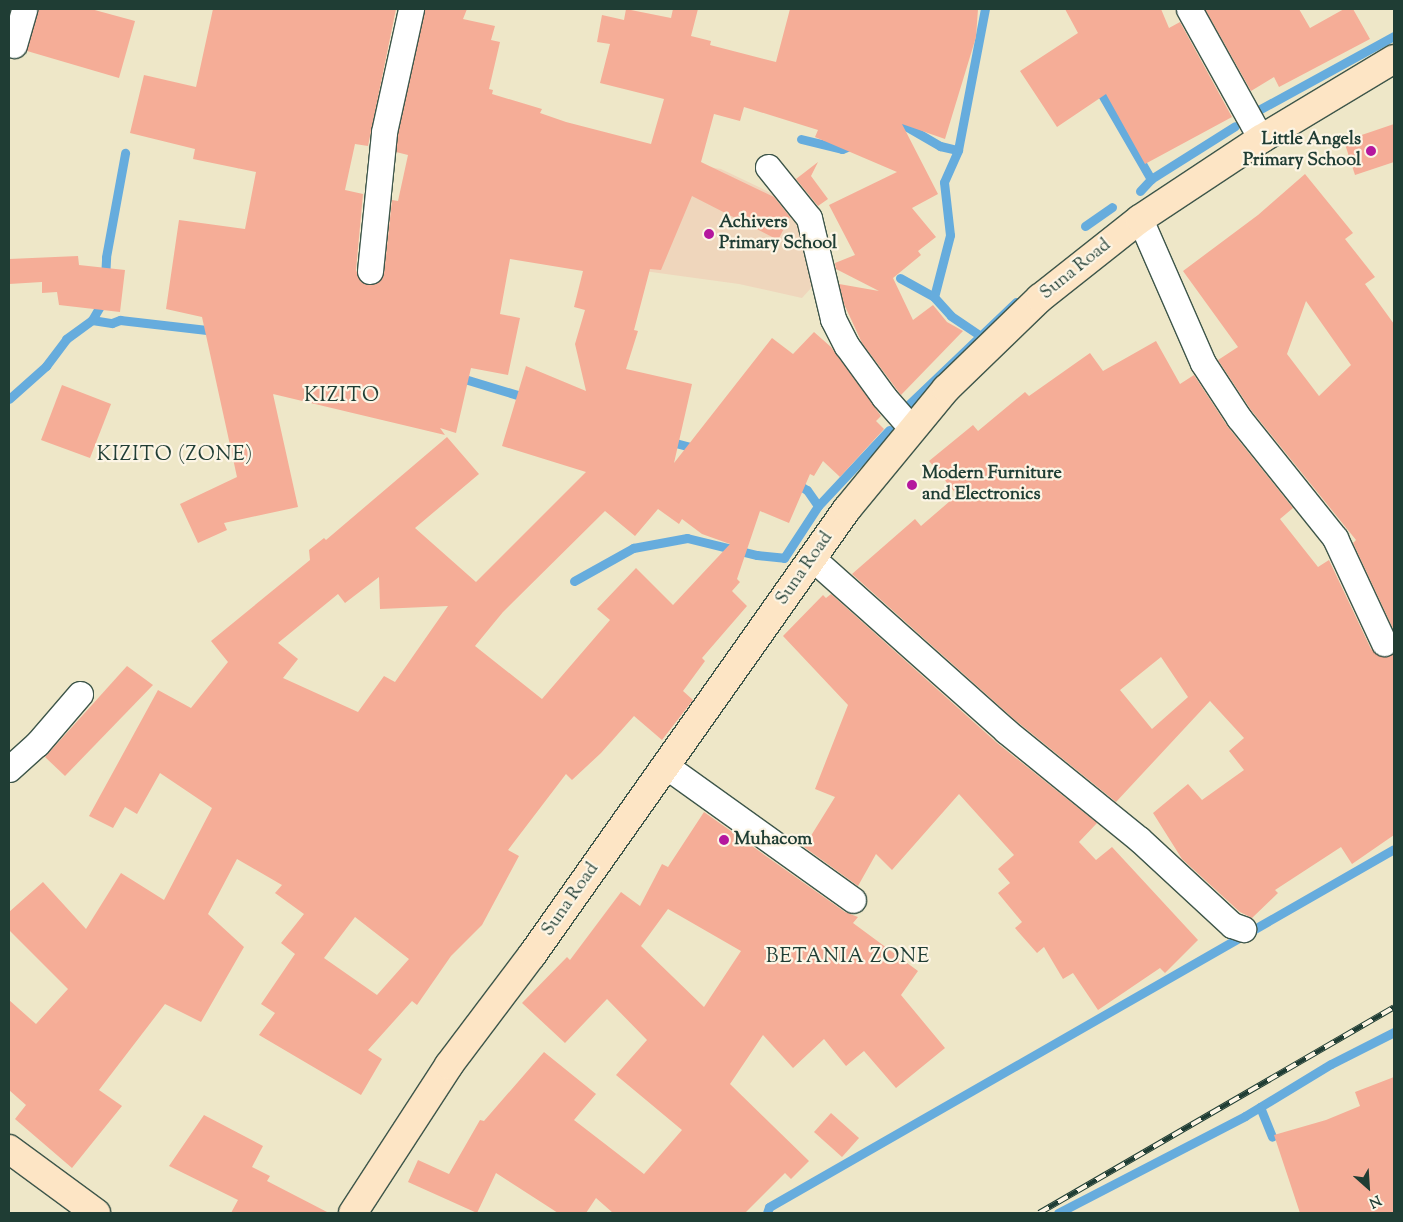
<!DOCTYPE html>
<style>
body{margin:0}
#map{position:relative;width:1403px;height:1222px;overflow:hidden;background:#eee7c8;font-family:"Sorts Mill Goudy",serif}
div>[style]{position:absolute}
.built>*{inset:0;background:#efd6bc}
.stream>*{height:9px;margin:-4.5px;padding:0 4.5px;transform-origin:4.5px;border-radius:4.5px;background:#66acdd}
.building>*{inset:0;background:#f5ad97}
.roads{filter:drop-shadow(1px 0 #3e564a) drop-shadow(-1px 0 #3e564a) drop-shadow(0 1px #3e564a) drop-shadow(0 -1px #3e564a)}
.street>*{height:25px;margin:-12.5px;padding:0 12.5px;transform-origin:12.5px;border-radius:12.5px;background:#fff}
.secondary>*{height:28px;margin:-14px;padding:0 14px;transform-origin:14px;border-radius:14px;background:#fde5c5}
.rail>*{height:5.5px;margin-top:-2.75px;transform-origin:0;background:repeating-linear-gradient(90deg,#fcf5e5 0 11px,#1f3d34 0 22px);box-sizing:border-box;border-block:1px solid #1f3d34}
.dots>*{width:14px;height:14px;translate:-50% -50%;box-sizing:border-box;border:2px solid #fcf5e5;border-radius:50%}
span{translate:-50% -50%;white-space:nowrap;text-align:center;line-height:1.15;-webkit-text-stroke:4.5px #fcf5e5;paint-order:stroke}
.poi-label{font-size:18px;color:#1f3d34;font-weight:700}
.right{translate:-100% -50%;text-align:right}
.left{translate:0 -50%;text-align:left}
.street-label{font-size:18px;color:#1f3d34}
.quarter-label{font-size:20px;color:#1f3d34;letter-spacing:1px}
.frame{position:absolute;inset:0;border:10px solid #1f3d34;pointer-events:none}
.north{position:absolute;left:1343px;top:1162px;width:50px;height:50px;-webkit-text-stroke:4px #fcf5e5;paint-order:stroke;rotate:154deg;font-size:14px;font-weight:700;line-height:20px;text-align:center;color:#1f3d34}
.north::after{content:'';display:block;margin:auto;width:18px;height:22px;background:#1f3d34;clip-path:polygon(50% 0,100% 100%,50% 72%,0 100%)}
</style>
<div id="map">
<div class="built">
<div style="clip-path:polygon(684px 163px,721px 169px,794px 204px,812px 287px,802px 298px,739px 284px,622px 268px)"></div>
</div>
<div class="stream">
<div style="left:1097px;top:86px;width:108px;rotate:59.9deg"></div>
<div style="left:1255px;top:112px;width:158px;rotate:-28.7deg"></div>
<div style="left:892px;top:130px;width:13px;rotate:-23deg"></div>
<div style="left:904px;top:125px;width:42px;rotate:30.3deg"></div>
<div style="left:940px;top:146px;width:18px;rotate:13deg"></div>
<div style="left:801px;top:139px;width:42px;rotate:13.7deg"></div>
<div style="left:842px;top:149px;width:11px;rotate:-22deg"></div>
<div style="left:1140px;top:191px;width:16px;rotate:-47deg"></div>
<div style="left:1151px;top:179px;width:99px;rotate:-32.2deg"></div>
<div style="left:1085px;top:226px;width:33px;rotate:-35deg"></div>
<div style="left:900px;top:278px;width:39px;rotate:29deg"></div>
<div style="left:934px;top:297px;width:25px;rotate:48deg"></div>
<div style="left:951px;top:316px;width:36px;rotate:34deg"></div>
<div style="left:105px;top:279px;width:22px;rotate:-87deg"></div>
<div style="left:106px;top:257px;width:106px;rotate:-79.6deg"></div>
<div style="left:934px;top:297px;width:64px;rotate:-75.5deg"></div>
<div style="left:950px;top:235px;width:53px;rotate:-96.5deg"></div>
<div style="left:944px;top:182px;width:35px;rotate:-66deg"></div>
<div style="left:958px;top:150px;width:144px;rotate:-79.2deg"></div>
<div style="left:92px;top:320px;width:20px;rotate:9deg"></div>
<div style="left:112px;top:323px;width:9px;rotate:-21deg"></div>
<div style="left:120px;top:320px;width:96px;rotate:6.6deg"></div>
<div style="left:458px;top:377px;width:72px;rotate:16.9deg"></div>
<div style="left:9px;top:399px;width:50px;rotate:-41.7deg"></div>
<div style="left:46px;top:366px;width:34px;rotate:-53deg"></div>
<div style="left:66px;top:339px;width:32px;rotate:-36deg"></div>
<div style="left:92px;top:320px;width:24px;rotate:-60deg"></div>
<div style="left:904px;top:409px;width:155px;rotate:-43.7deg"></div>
<div style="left:668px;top:441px;width:30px;rotate:15deg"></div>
<div style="left:794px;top:482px;width:15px;rotate:32deg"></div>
<div style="left:807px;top:490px;width:19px;rotate:55deg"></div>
<div style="left:574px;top:581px;width:68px;rotate:-29.2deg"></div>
<div style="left:633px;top:548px;width:55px;rotate:-10.5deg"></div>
<div style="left:687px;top:538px;width:72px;rotate:13.7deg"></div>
<div style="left:757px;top:555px;width:27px;rotate:6deg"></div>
<div style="left:784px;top:558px;width:62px;rotate:-56.8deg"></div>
<div style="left:818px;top:506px;width:104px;rotate:-46.9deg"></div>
<div style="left:1260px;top:1107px;width:32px;rotate:68deg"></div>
<div style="left:767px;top:1213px;width:6px;rotate:-72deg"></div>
<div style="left:769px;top:1207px;width:720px;rotate:-29.8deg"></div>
<div style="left:1058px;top:1213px;width:211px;rotate:-27.4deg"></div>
<div style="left:1245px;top:1116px;width:100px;rotate:-31.2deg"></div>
<div style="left:1331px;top:1064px;width:71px;rotate:-26.9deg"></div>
</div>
<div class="building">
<div style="clip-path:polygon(38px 9px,91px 9px,135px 21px,119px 78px,27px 51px)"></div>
<div style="clip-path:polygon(evenodd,213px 9px,396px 9px,368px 146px,355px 144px,345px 190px,363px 194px,356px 270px,361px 282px,369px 285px,376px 284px,384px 273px,392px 200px,398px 201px,408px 155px,396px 152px,398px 134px,425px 9px,467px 9px,463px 19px,495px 26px,491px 40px,500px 42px,489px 89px,493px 90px,492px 94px,542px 109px,540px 113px,566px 122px,651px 144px,664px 99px,600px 83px,610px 44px,597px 42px,602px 15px,624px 20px,626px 9px,671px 18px,673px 9px,698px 9px,691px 36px,711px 41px,710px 45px,776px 62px,790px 9px,978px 9px,976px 37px,945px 139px,902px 124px,938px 194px,912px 208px,936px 237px,918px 251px,921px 255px,893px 278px,913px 320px,933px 305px,947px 322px,963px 331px,901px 395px,862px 343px,844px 304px,839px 284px,879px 291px,836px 269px,835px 263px,855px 255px,829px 205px,897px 172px,815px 137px,818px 130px,744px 107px,740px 121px,714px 114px,701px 162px,774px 197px,790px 217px,778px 240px,692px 196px,661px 270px,650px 269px,634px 330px,638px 331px,626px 369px,692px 384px,674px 463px,772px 338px,793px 354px,814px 332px,831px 347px,881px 416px,876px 421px,884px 429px,840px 477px,823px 461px,814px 476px,810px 474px,789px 523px,760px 511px,737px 579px,740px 582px,732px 591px,747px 606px,702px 658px,705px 661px,683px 691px,693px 700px,662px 740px,634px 716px,601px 753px,572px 780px,566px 774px,508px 850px,519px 856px,482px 925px,451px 956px,417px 1005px,412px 1001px,368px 1050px,382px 1059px,361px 1095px,259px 1035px,275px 1013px,261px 1004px,295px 954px,281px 943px,304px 914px,275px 893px,282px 885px,237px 859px,208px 914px,244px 947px,201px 1022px,165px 1004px,99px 1090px,122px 1106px,72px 1168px,15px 1119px,26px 1105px,9px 1090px,9px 1000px,36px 1024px,68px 989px,9px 930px,9px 912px,43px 882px,86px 929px,121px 873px,164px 900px,212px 808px,160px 773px,137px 814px,125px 807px,113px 828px,89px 816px,158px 690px,191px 708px,228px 662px,211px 641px,310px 560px,309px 550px,324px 538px,326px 540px,447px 437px,479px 474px,415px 528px,476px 582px,586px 472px,502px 446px,526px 366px,586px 391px,575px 344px,585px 310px,574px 307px,583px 271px,510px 259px,500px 314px,520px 318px,508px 375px,471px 368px,456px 433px,440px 428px,445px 435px,273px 394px,298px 507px,224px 523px,227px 530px,198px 543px,180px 504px,237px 477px,202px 317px,166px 309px,179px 220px,245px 229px,256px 172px,193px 159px,195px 149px,130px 133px,144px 75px,196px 87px,213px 9px,658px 509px,679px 524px,682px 519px,702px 534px,730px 544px,673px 605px,636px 568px,597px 609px,610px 620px,542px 699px,475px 646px,503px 612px,605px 511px,635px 536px,658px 509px,213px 9px,379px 577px,380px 609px,448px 606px,395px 682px,384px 676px,358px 712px,283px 678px,298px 659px,278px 643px,338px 594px,345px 603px,379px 577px,213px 9px,355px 917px,409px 959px,377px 995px,324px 958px,355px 917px)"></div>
<div style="clip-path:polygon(1065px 9px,1161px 9px,1169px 28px,1180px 22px,1232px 117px,1145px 164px,1106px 94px,1057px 127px,1020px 71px,1078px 33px)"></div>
<div style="clip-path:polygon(1205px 9px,1299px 9px,1310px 28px,1344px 9px,1353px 9px,1370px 39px,1279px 87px,1274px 77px,1251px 91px)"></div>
<div style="clip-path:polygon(1394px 124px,1394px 162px,1355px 175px,1344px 141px)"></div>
<div style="clip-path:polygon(818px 162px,811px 176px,828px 199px,818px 206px,796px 179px)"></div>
<div style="clip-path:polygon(evenodd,1305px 174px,1353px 233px,1345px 239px,1375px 277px,1365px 284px,1394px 324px,1394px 631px,1353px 543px,1356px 540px,1251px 410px,1218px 360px,1238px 347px,1183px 271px,1258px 215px,1305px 174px,1306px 301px,1351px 365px,1319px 396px,1287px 354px,1306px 301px)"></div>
<div style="clip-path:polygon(78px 256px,79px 265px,125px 270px,120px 312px,59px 305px,57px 292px,42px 293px,42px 282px,9px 284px,9px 259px)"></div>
<div style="clip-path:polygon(evenodd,1156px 341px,1180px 384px,1194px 375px,1228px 427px,1293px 508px,1280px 519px,1318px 567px,1329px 560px,1371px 649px,1382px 657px,1394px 653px,1394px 835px,1352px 864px,1341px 847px,1275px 890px,1278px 893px,1252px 918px,1240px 912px,1182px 859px,1153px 813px,1188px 784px,1202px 800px,1244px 770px,1229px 751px,1244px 738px,1210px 701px,1116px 802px,1015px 720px,852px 574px,915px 519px,921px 526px,957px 495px,929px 461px,973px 425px,978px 431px,1025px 392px,1029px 396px,1090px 353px,1103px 371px,1156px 341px,1161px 657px,1188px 697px,1152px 729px,1120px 690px,1161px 657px)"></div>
<div style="clip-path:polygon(62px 385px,111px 404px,90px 458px,41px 440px)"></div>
<div style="clip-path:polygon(831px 594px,996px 742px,1097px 823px,1079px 842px,1096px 860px,1112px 847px,1198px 940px,1165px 973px,1160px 968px,1098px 1010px,1073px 973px,1063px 979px,1044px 947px,1037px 953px,1015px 928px,1022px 922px,998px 893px,1010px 883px,998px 869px,1014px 855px,959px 794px,892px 870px,876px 854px,858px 886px,804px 847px,835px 797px,815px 789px,848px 705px,783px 636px,823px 595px,826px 598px)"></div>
<div style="clip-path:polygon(127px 666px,153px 685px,65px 776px,45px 757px)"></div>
<div style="clip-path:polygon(evenodd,704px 812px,845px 912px,858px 917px,853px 923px,918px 971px,901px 995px,945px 1048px,896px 1088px,864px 1051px,846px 1066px,824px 1039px,793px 1068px,763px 1035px,730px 1084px,809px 1161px,791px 1179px,785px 1173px,745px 1213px,613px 1213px,596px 1198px,586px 1213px,558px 1213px,496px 1173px,477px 1213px,408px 1182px,418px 1160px,449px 1174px,480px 1120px,484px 1121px,544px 1052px,596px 1094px,574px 1120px,644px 1174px,682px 1130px,616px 1075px,647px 1040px,607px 999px,565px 1043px,522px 1003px,567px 957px,570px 960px,621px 892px,640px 906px,662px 864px,668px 867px,704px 812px,668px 909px,741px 951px,704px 1007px,641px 946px,668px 909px)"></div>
<div style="clip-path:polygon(1394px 1077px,1394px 1213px,1300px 1213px,1274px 1135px,1326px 1120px,1360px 1106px,1355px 1092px)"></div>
<div style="clip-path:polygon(831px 1113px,859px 1138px,842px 1157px,814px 1132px)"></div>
<div style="clip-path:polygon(204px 1115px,263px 1146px,252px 1167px,270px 1176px,267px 1181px,329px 1213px,231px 1213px,238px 1200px,169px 1166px)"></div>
</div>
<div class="roads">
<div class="street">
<div style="left:1189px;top:9px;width:149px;rotate:61deg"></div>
<div style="left:14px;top:45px;width:37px;rotate:-74deg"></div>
<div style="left:768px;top:167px;width:65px;rotate:51.2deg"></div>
<div style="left:809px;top:218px;width:104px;rotate:76.6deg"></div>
<div style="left:833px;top:319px;width:30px;rotate:63deg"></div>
<div style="left:847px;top:346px;width:63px;rotate:54deg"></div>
<div style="left:884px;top:397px;width:43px;rotate:48.8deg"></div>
<div style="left:1140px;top:219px;width:157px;rotate:66.4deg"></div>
<div style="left:1203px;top:363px;width:66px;rotate:56.8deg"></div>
<div style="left:1239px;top:418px;width:154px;rotate:51.3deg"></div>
<div style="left:1335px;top:538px;width:116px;rotate:65deg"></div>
<div style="left:370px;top:271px;width:140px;rotate:-84.2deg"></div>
<div style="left:384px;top:132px;width:126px;rotate:-77.6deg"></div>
<div style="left:812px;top:558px;width:260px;rotate:41.7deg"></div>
<div style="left:1006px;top:731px;width:171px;rotate:39.1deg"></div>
<div style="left:1139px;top:839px;width:127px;rotate:42.8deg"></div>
<div style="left:1232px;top:925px;width:12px;rotate:20deg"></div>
<div style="left:666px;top:766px;width:230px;rotate:35.6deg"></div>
<div style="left:9px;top:769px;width:38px;rotate:-42deg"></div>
<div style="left:37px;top:744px;width:66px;rotate:-49.3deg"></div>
</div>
<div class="secondary">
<div style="left:9px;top:1149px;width:108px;rotate:36.3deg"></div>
<div style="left:353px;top:1213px;width:176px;rotate:-57deg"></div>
<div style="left:449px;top:1065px;width:138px;rotate:-53deg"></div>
<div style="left:532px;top:955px;width:546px;rotate:-54.77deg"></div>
<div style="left:847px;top:509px;width:156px;rotate:-50.5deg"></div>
<div style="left:946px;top:389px;width:131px;rotate:-44.1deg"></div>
<div style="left:1040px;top:298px;width:127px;rotate:-38.3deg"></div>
<div style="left:1140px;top:219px;width:145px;rotate:-33.5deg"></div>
<div style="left:1261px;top:139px;width:155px;rotate:-31deg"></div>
</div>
</div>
<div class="rail">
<div style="left:1039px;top:1213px;width:410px;rotate:-30.1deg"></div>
</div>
<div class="dots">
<div style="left:1371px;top:151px;background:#b5179e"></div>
<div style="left:709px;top:234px;background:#b5179e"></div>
<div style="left:912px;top:485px;background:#b5179e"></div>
<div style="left:724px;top:840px;background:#b5179e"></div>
</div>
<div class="poi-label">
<span class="right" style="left:1361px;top:151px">Little Angels<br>Primary School</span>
<span class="left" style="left:719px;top:234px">Achivers<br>Primary School</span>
<span class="left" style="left:922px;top:485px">Modern Furniture<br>and Electronics</span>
<span class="left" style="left:734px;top:840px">Muhacom</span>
</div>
<div class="street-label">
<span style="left:1076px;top:270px;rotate:-39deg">Suna Road</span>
<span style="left:805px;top:569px;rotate:-55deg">Suna Road</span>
<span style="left:571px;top:900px;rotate:-55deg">Suna Road</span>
</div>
<div class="quarter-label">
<span style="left:342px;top:396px">KIZITO</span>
<span style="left:175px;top:455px">KIZITO (ZONE)</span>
<span style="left:848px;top:957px">BETANIA ZONE</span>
</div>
<div class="frame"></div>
<div class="north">N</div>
</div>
